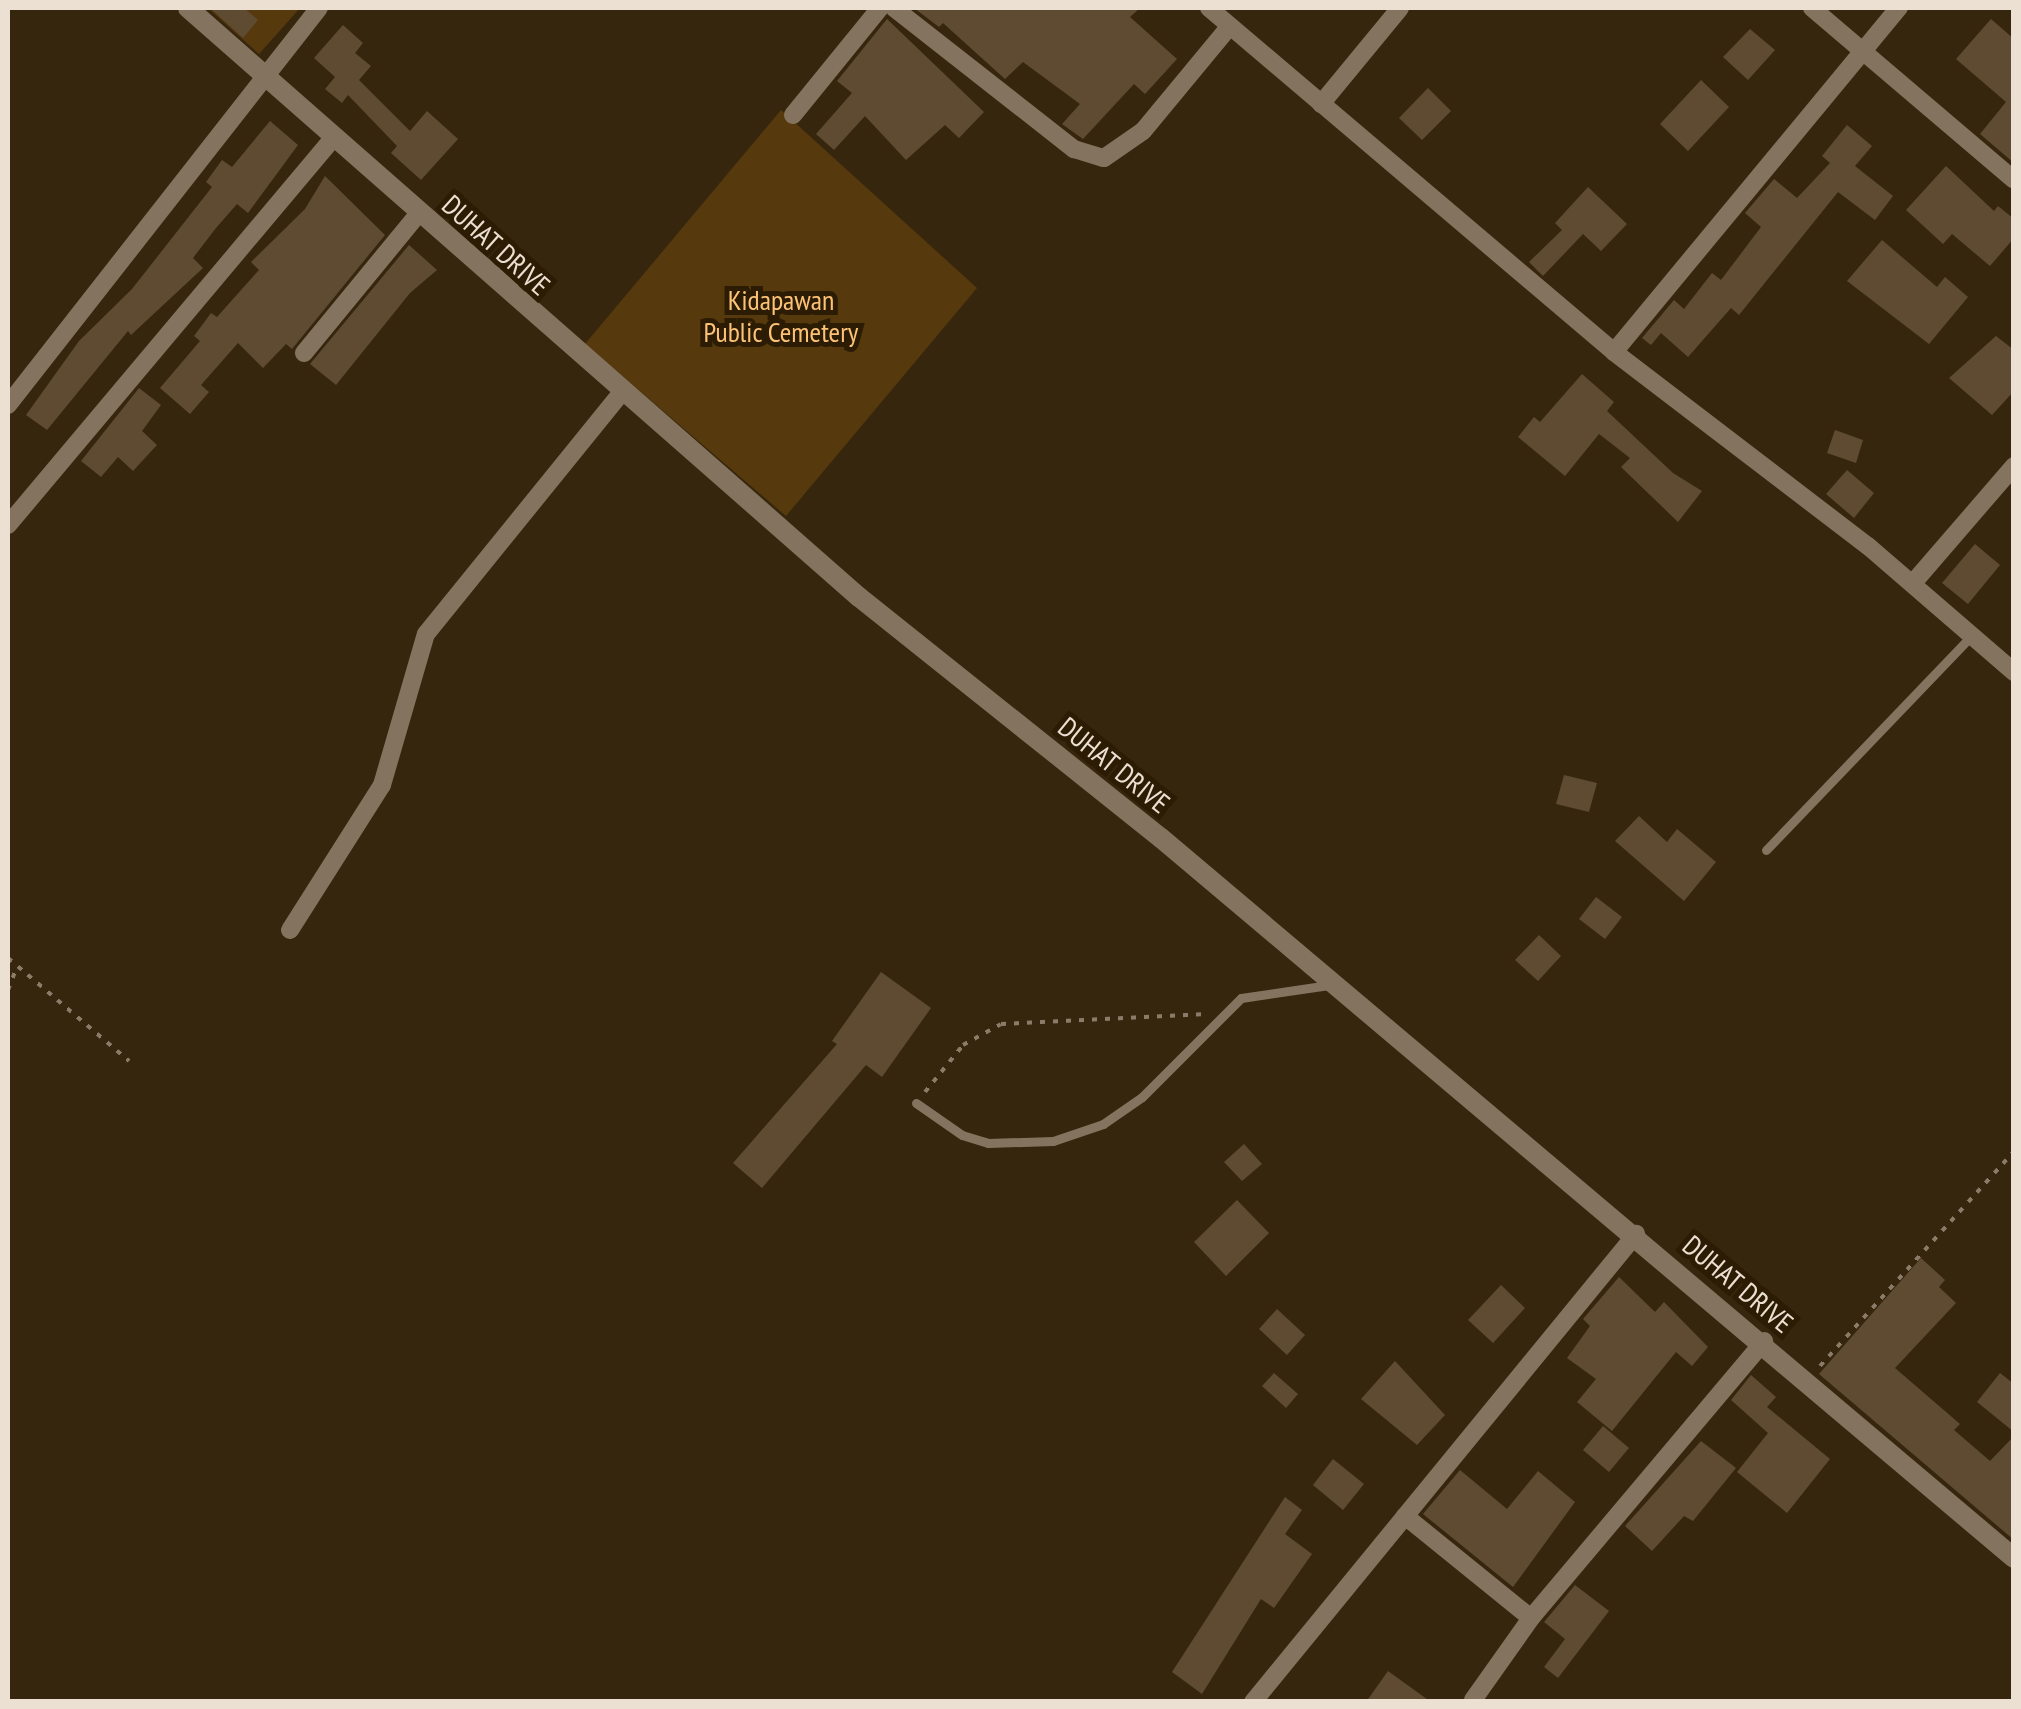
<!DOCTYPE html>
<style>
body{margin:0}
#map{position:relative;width:2021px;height:1709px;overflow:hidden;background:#37260e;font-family:"PT Sans Narrow",sans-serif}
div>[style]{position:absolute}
.green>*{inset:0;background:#56390d}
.building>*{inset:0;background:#5e4b32}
.path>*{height:4px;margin-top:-2px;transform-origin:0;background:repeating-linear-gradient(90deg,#8b7c69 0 5px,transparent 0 13px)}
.service>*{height:9px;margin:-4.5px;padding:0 4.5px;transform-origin:4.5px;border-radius:4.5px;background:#84735e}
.minor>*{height:18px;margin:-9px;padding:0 9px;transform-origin:9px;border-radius:9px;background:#84735e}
.tertiary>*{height:20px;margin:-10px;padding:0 10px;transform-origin:10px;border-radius:10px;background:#84735e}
span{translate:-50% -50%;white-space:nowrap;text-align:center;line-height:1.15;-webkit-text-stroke:10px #2d1c04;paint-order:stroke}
.street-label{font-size:28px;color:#ece0d2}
.park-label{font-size:28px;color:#fcc277}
.frame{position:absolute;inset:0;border:10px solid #ece0d2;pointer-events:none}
</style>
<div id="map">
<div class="green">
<div style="clip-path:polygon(208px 8px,300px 8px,259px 54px)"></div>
<div style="clip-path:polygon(781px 110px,977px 288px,786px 516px,585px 344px)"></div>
</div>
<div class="building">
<div style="clip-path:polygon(210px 8px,244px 8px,258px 20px,243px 38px)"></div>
<div style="clip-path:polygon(914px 8px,1140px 8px,1130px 17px,1177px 59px,1145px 94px,1134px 84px,1083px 139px,1062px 124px,1080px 104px,1023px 62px,1005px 79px,943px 23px,939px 27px)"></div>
<div style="clip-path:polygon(887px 19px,984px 112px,959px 138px,945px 125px,906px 160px,865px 116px,834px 150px,816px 134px,852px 93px,837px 81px)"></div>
<div style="clip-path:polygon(1991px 19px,2014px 39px,2014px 163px,1980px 134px,2006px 102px,1956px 59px)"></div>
<div style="clip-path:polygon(343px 25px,363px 43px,355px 53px,371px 66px,359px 80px,410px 131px,427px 111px,458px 139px,421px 180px,391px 153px,397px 146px,348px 95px,342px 103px,325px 89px,335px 77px,314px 58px)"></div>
<div style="clip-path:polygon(1750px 29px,1775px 50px,1748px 80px,1723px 57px)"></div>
<div style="clip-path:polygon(1701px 80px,1729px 107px,1688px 151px,1660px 124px)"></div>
<div style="clip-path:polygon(1428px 88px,1451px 111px,1422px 140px,1399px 118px)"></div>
<div style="clip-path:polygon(270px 121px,298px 145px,248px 213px,237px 204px,216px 228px,193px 258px,203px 268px,131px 335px,128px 331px,47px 430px,26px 415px,79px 341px,132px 289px,212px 187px,206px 182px,222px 160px,232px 167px)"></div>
<div style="clip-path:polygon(1847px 125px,1872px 146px,1855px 166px,1893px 196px,1875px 220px,1838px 192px,1739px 315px,1731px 308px,1688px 357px,1661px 333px,1651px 345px,1642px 338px,1674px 300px,1684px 309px,1712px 273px,1721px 280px,1761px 227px,1745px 213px,1774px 179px,1797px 198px,1830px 163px,1822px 156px)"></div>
<div style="clip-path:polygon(1946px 166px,1994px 211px,1998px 206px,2014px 219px,2014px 238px,1990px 266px,1952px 234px,1943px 244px,1906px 210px)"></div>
<div style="clip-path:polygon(325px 176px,385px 235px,292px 349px,286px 344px,263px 368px,238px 343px,201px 385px,209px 392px,190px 414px,160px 388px,200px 341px,194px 336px,211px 313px,217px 317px,259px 270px,251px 262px,305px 209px)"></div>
<div style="clip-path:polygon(1588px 187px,1627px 224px,1601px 251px,1583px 234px,1543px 276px,1529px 262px,1562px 230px,1555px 223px)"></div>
<div style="clip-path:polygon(1882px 240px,1937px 287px,1945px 277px,1968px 297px,1929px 344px,1847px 281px)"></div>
<div style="clip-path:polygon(409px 245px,437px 270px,410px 293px,336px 385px,310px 364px)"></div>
<div style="clip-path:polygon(1996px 336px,2014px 350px,2014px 391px,1992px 415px,1949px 378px)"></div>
<div style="clip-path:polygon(1582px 374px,1614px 402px,1607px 411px,1673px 473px,1702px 491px,1678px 522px,1621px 467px,1630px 458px,1599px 434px,1565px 476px,1518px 437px,1534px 417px,1540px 422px)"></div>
<div style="clip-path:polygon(139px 388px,161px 405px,142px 431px,157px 445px,133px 471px,118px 457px,101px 477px,81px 461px)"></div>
<div style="clip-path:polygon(1835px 430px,1863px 440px,1856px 463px,1827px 453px)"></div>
<div style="clip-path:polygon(1847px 470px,1874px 493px,1854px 518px,1826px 494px)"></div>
<div style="clip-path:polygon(1975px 544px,2000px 565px,1968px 604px,1942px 583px)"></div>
<div style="clip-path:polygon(1564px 775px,1597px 783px,1589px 812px,1556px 804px)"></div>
<div style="clip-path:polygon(1639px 816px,1667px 842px,1677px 829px,1716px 862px,1684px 901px,1615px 841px)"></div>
<div style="clip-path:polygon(1596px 897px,1622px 917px,1605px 939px,1579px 919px)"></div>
<div style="clip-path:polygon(1539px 935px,1561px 956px,1538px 981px,1515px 960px)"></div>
<div style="clip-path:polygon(881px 972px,931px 1008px,882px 1077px,866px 1065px,762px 1188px,733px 1163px,837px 1044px,832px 1041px)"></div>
<div style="clip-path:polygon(1244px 1144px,1262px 1164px,1242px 1181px,1224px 1162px)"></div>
<div style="clip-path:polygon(1237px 1200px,1269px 1233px,1226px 1276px,1194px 1242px)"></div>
<div style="clip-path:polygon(1921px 1258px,1945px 1280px,1939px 1287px,1956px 1303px,1895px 1368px,1960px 1424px,1954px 1430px,1990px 1461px,2014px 1436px,2014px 1540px,1819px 1374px)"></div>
<div style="clip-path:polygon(1619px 1277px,1655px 1312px,1664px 1302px,1708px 1347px,1692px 1366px,1676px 1352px,1612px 1431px,1577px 1402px,1596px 1379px,1567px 1358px,1590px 1326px,1583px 1319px)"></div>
<div style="clip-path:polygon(1501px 1285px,1525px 1308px,1493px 1343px,1468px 1320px)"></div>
<div style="clip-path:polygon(1277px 1309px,1305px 1335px,1287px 1355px,1259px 1329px)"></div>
<div style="clip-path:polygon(1395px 1361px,1445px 1415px,1417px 1445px,1361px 1399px)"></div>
<div style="clip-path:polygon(1274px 1373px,1298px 1394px,1286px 1408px,1262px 1386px)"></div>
<div style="clip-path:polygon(2000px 1373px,2014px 1384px,2014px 1432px,1977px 1402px)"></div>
<div style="clip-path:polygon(1751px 1375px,1776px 1397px,1767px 1407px,1830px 1459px,1787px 1513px,1737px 1472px,1768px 1433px,1731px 1400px)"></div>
<div style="clip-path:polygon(1603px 1426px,1629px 1448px,1609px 1472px,1583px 1450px)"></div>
<div style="clip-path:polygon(1701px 1441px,1736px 1468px,1693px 1521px,1684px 1516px,1652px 1551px,1625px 1526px)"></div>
<div style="clip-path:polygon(1333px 1459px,1364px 1484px,1343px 1510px,1313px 1485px)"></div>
<div style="clip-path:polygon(1460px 1470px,1507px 1509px,1538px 1471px,1575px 1502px,1513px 1587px,1423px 1514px)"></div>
<div style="clip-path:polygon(1285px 1497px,1302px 1510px,1285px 1534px,1312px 1554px,1274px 1608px,1261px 1599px,1202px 1694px,1172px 1672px)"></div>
<div style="clip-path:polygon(1575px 1585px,1609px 1611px,1558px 1678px,1544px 1667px,1565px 1639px,1544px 1622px)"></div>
<div style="clip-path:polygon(1388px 1671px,1431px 1702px,1366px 1702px)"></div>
</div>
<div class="path">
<div style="left:8px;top:958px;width:159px;rotate:40.4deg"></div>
<div style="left:8px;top:990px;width:26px;rotate:-69deg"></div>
<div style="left:925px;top:1092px;width:60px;rotate:-51deg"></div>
<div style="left:963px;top:1045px;width:43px;rotate:-28.9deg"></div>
<div style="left:1001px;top:1024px;width:201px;rotate:-2.8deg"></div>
<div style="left:1820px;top:1366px;width:290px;rotate:-47.9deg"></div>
</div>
<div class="service">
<div style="left:1766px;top:850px;width:298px;rotate:-46.2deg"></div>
<div style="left:916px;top:1103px;width:56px;rotate:34.8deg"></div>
<div style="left:962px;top:1135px;width:27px;rotate:17deg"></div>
<div style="left:988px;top:1143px;width:65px;rotate:-1.8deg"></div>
<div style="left:1053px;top:1141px;width:53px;rotate:-18.8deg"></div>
<div style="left:1103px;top:1124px;width:47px;rotate:-34.7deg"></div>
<div style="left:1142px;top:1097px;width:140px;rotate:-45deg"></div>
<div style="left:1241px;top:998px;width:89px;rotate:-8.4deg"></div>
</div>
<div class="minor">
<div style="left:894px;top:8px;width:229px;rotate:38.1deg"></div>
<div style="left:1074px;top:149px;width:31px;rotate:17deg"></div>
<div style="left:1104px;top:158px;width:47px;rotate:-34.7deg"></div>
<div style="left:1143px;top:131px;width:136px;rotate:-50.4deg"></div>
<div style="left:1209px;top:8px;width:531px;rotate:40.34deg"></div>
<div style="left:1614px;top:352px;width:320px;rotate:37.4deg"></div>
<div style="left:1868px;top:546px;width:193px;rotate:40.8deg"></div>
<div style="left:1812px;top:8px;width:265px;rotate:40.4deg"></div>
<div style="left:1321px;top:104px;width:124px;rotate:-50.5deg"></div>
<div style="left:793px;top:115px;width:138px;rotate:-50.9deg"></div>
<div style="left:1614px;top:352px;width:447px;rotate:-50.4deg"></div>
<div style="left:304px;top:353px;width:181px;rotate:-50.6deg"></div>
<div style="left:8px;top:405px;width:504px;rotate:-51.93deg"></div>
<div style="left:8px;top:525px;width:507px;rotate:-49.96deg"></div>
<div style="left:1913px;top:583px;width:155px;rotate:-49.2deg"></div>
<div style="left:290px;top:930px;width:172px;rotate:-57.6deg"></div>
<div style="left:382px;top:785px;width:157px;rotate:-73.8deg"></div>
<div style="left:426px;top:634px;width:310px;rotate:-51deg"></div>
<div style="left:1405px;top:1516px;width:162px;rotate:39deg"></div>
<div style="left:1473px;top:1700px;width:100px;rotate:-54.7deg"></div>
<div style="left:1531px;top:1618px;width:362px;rotate:-49.9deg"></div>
<div style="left:1253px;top:1702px;width:605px;rotate:-50.7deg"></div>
</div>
<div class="tertiary">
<div style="left:188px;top:8px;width:893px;rotate:41.28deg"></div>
<div style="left:859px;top:597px;width:386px;rotate:38.6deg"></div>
<div style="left:1161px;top:838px;width:1116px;rotate:40.17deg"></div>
</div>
<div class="street-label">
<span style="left:496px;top:245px;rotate:42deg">DUHAT DRIVE</span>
<span style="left:1114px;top:765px;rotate:39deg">DUHAT DRIVE</span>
<span style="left:1738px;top:1284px;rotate:40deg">DUHAT DRIVE</span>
</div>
<div class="park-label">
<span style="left:781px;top:316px">Kidapawan<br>Public Cemetery</span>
</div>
<div class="frame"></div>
</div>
